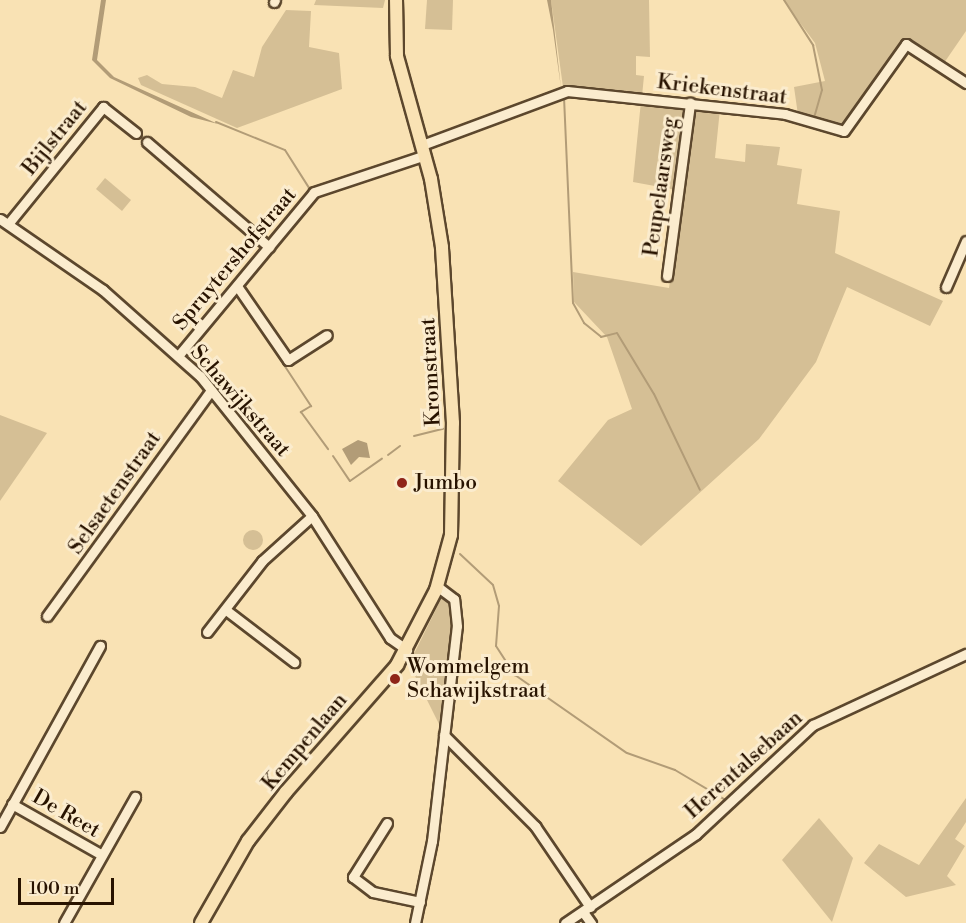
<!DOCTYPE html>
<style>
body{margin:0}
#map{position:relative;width:966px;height:923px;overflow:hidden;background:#f9e2b4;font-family:"Libre Bodoni",serif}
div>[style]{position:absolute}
.green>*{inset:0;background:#d5bf95}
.round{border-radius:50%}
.water>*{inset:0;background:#b29c77}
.stream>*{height:2px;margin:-1px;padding:0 1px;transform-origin:1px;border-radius:1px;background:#b29c77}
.roads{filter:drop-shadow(2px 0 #5c472d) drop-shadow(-2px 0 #5c472d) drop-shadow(0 2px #5c472d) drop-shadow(0 -2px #5c472d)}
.minor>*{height:9px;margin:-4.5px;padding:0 4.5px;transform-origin:4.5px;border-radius:4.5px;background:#fbecce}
.major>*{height:12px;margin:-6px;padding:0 6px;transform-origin:6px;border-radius:6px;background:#f9e2b4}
.dots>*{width:16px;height:16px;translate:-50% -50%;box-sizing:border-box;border:3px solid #fbecce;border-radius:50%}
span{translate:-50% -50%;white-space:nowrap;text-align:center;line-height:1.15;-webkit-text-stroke:6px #fbecce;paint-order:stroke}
.street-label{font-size:21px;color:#281300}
.poi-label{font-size:21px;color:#281300}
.left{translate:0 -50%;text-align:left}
.scale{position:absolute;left:18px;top:878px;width:96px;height:27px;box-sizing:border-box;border:3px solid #281300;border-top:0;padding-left:8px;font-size:18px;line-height:21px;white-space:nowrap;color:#281300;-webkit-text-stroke:4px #fbecce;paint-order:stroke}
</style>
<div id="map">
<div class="green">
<div style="clip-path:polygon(316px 0,385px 0,383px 8px,314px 5px)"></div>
<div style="clip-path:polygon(427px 0,453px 0,452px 30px,425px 29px)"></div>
<div style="clip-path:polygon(551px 0,649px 0,650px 57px,636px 56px,636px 75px,644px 76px,642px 96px,563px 87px)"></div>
<div style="clip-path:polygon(783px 0,966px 0,966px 31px,944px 63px,907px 38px,844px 128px,798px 115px,794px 87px,825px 81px,815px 43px)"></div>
<div style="clip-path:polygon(286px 10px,311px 11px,309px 47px,339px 53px,342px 89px,237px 128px,141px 85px,138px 78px,147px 75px,162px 84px,195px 87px,222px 98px,233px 70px,254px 77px,262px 47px)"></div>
<div style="clip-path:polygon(641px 101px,720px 109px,715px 158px,745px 162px,746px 144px,780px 147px,777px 165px,802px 169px,797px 204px,840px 211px,835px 253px,943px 301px,930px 326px,847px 287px,816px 362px,759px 439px,641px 546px,558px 481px,608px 420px,632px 409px,607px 337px,574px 302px,573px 272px,669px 288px,682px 191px,633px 182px)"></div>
<div style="clip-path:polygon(105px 178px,131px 200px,122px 211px,96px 189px)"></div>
<div style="clip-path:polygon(0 415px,47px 433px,0 501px)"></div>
<div class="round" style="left:243px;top:530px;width:20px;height:20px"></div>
<div style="clip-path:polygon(443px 595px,449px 599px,454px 629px,442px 730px,409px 664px)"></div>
<div style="clip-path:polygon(966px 798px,966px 822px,955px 839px,965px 846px,947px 876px,956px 885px,906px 897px,864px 863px,879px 844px,919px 865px)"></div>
<div style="clip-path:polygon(819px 818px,853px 858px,832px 922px,782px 860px)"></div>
</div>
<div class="water">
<div style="clip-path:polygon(101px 0,106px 0,97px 60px,114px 77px,218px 124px,191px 117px,110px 78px,92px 60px)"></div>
<div style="clip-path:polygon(547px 0,551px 0,561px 88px,553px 30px)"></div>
<div style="clip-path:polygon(358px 440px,367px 443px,370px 458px,359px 457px,351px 465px,342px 449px)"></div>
</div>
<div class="stream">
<div style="left:784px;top:0;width:54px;rotate:57.2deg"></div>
<div style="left:813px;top:45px;width:46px;rotate:78.7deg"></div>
<div style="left:822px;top:90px;width:26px;rotate:106deg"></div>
<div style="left:564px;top:97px;width:206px;rotate:87.5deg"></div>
<div style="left:573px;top:303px;width:23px;rotate:61deg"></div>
<div style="left:584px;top:323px;width:22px;rotate:39deg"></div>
<div style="left:601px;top:337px;width:16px;rotate:-14deg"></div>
<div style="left:617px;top:333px;width:71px;rotate:58.8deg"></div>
<div style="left:654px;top:394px;width:106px;rotate:64.4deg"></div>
<div style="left:216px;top:122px;width:74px;rotate:22.1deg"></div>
<div style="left:285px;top:150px;width:49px;rotate:57.6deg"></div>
<div style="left:242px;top:301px;width:126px;rotate:56.7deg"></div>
<div style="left:311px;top:406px;width:12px;rotate:149deg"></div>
<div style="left:301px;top:412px;width:46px;rotate:53.9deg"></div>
<div style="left:414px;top:436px;width:30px;rotate:-14deg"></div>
<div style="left:388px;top:455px;width:15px;rotate:-37deg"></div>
<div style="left:333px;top:456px;width:30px;rotate:56deg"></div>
<div style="left:350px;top:481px;width:39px;rotate:-35deg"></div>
<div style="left:460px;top:554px;width:45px;rotate:43.2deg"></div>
<div style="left:493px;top:585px;width:22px;rotate:74deg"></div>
<div style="left:499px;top:606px;width:40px;rotate:94.3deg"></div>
<div style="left:496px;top:646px;width:35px;rotate:57deg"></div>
<div style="left:515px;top:675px;width:136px;rotate:34.9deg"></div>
<div style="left:627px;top:753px;width:51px;rotate:19.5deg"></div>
<div style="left:675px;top:770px;width:57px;rotate:30.6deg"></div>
</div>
<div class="roads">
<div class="minor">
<div style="left:274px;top:2px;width:2px;rotate:-63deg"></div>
<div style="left:147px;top:142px;width:161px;rotate:40.7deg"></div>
<div style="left:422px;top:145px;width:155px;rotate:-20.4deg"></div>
<div style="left:567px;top:91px;width:219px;rotate:6deg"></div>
<div style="left:785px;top:114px;width:61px;rotate:16.1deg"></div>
<div style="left:844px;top:131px;width:107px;rotate:-54.5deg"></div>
<div style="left:906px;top:44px;width:72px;rotate:33deg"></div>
<div style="left:0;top:219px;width:125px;rotate:34.6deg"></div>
<div style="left:103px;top:290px;width:130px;rotate:41.6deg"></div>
<div style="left:200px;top:376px;width:179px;rotate:51.3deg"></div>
<div style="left:312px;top:516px;width:145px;rotate:57.4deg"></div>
<div style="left:390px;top:638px;width:21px;rotate:35deg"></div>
<div style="left:8px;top:224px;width:151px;rotate:-50.9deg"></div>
<div style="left:103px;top:107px;width:42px;rotate:38.2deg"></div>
<div style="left:667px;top:276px;width:175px;rotate:-82.4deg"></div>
<div style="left:237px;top:286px;width:90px;rotate:55.4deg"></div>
<div style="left:288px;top:360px;width:46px;rotate:-32.7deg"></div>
<div style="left:946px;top:287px;width:50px;rotate:-66.5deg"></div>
<div style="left:178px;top:356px;width:213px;rotate:-50.3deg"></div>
<div style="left:314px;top:192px;width:117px;rotate:-18.4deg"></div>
<div style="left:226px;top:610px;width:86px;rotate:37.4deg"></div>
<div style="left:47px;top:616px;width:279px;rotate:-54deg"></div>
<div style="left:207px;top:632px;width:90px;rotate:-52.2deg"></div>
<div style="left:262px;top:561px;width:67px;rotate:-42deg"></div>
<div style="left:444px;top:735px;width:129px;rotate:45deg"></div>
<div style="left:535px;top:826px;width:98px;rotate:55.8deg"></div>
<div style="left:12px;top:804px;width:103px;rotate:29.5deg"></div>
<div style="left:387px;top:823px;width:64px;rotate:122.2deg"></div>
<div style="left:353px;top:877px;width:25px;rotate:37deg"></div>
<div style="left:373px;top:892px;width:48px;rotate:12deg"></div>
<div style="left:0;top:827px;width:207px;rotate:-61.1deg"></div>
<div style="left:583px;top:912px;width:14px;rotate:54deg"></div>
<div style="left:64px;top:923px;width:145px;rotate:-60.6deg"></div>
<div style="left:415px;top:923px;width:84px;rotate:-78.3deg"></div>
<div style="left:432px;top:841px;width:216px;rotate:-83.4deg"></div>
<div style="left:457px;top:626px;width:27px;rotate:-96deg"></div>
<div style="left:454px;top:599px;width:21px;rotate:-143deg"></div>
<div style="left:565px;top:923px;width:158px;rotate:-34.2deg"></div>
<div style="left:696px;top:834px;width:160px;rotate:-43deg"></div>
<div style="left:813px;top:725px;width:169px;rotate:-24.9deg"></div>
</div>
<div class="major">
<div style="left:201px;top:923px;width:95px;rotate:-60.2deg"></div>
<div style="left:248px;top:841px;width:62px;rotate:-52.2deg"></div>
<div style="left:286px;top:792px;width:169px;rotate:-48.8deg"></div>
<div style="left:397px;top:665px;width:85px;rotate:-62.5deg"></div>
<div style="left:436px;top:590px;width:57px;rotate:-74.7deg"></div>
<div style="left:451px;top:535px;width:112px;rotate:-89deg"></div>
<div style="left:453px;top:423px;width:176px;rotate:-93.6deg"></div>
<div style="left:442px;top:247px;width:69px;rotate:-99.2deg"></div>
<div style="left:431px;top:179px;width:128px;rotate:-105.5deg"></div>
<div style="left:397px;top:56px;width:56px;rotate:-91deg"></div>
</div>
</div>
<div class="dots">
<div style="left:402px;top:483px;background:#8f2418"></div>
<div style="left:395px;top:679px;background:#8f2418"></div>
</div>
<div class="street-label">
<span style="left:722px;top:90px;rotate:7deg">Kriekenstraat</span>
<span style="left:55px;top:138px;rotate:-51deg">Bijlstraat</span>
<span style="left:661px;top:187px;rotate:-82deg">Peupelaarsweg</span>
<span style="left:235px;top:259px;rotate:-50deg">Spruytershofstraat</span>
<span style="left:431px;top:372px;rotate:-93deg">Kromstraat</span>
<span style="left:240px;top:401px;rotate:49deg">Schawijkstraat</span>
<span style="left:115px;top:493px;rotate:-55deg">Selsaetenstraat</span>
<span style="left:305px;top:742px;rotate:-50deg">Kempenlaan</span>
<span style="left:744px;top:765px;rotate:-42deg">Herentalsebaan</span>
<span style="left:66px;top:814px;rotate:30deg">De Reet</span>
</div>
<div class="poi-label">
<span class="left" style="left:414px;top:483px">Jumbo</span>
<span class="left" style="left:407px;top:679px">Wommelgem<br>Schawijkstraat</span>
</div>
<div class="scale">100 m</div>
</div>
